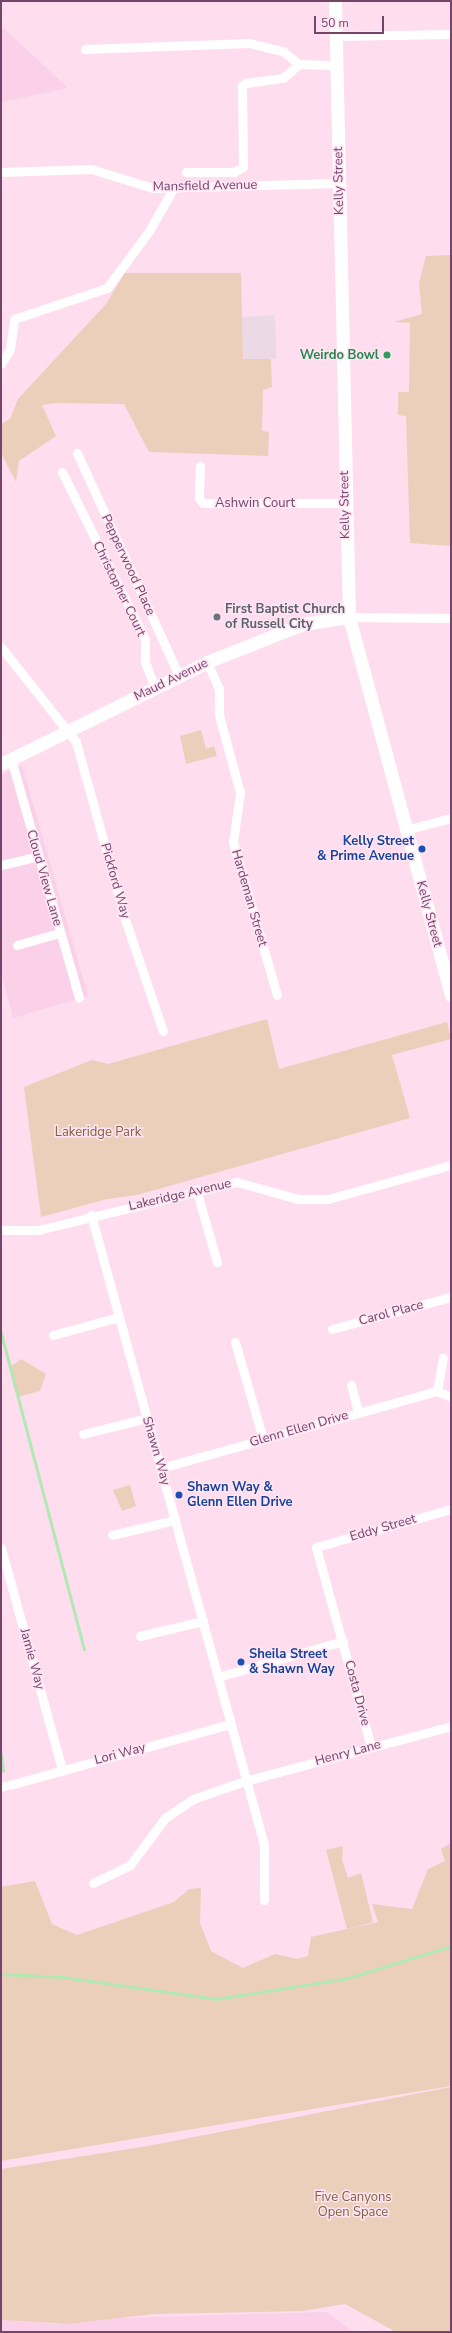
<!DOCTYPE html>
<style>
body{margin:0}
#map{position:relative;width:452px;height:2333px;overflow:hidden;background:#feddef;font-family:"Nunito Sans",sans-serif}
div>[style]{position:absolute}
.residential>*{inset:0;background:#fbd1ea}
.industrial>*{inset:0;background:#ebdae5}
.green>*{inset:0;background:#ebcfbb}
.stream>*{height:3px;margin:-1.5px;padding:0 1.5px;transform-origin:1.5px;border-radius:1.5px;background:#b2e8b1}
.street>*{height:9px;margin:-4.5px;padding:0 4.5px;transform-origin:4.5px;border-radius:4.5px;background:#fff}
.secondary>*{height:13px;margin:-6.5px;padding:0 6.5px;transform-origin:6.5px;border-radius:6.5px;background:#fff}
.dots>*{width:11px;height:11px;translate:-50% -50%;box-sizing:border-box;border:2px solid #ffe4f3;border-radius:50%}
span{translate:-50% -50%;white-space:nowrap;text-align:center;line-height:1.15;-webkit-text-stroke:3px #ffe4f3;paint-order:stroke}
.street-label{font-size:13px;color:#74446b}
.leisure-label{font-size:13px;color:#27864d;font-weight:700}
.right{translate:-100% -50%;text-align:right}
.worship-label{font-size:13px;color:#5b616d;font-weight:700}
.left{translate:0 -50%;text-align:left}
.transit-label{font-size:13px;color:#164399;font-weight:700}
.park-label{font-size:13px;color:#81623e}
.frame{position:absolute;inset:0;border:2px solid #74446b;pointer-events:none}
.scale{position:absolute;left:314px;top:16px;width:70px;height:18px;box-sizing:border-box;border:2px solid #74446b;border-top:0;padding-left:5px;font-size:12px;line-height:14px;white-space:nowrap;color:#74446b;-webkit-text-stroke:3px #ffe4f3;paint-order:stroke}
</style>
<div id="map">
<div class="residential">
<div style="clip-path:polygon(1px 26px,50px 71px,68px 88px,1px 102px)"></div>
<div style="clip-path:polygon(22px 765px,88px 996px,13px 1018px,1px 972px,1px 775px)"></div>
<div style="clip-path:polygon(327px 2312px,354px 2332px,1px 2332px,1px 2320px,54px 2324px,116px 2318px)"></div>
</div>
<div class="industrial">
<div style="clip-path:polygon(275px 315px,276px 359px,243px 359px,242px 317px)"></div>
</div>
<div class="green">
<div style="clip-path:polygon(451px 255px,451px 546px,410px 543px,406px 416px,398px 415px,398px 392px,409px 392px,410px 323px,394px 322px,422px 314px,419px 283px,426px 256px)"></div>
<div style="clip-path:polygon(125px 273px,241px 273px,243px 359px,271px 359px,272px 387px,263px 390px,262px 431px,269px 432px,268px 456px,149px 452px,124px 404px,56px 403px,42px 405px,56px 436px,19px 461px,16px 482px,1px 453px,1px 424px,10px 419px,18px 399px,106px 304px)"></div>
<div style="clip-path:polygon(201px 730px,206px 749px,214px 746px,217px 756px,186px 764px,180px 736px)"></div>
<div style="clip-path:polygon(267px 1019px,279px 1069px,447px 1022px,451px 1039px,392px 1055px,410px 1118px,137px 1195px,107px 1199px,41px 1217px,24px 1087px,92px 1060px,108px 1064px)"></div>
<div style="clip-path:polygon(21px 1359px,46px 1374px,40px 1391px,17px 1397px,9px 1368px)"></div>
<div style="clip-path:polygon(130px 1485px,136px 1506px,122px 1511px,113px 1490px)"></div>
<div style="clip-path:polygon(451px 1843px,451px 2086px,1px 2161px,1px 1887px,35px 1881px,52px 1924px,77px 1935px,174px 1902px,189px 1889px,201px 1888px,200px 1923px,211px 1951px,243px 1968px,275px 1954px,297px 1959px,308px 1956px,311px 1937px,378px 1922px,372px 1904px,412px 1909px,428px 1869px,445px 1861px,441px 1849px)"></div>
<div style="clip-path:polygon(343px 1846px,342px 1860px,348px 1878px,361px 1873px,373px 1922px,347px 1929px,326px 1850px)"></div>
<div style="clip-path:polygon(451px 2087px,451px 2332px,396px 2332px,345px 2304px,302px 2311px,154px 2314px,68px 2324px,1px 2320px,1px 2169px,148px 2146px)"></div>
</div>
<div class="stream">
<div style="left:1px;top:1333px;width:327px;rotate:75.3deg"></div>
<div style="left:1px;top:1754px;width:17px;rotate:83deg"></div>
<div style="left:1px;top:1974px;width:62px;rotate:2.8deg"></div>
<div style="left:63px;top:1977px;width:155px;rotate:8.2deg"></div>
<div style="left:216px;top:1999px;width:134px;rotate:-9deg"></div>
<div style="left:348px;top:1978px;width:108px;rotate:-17.3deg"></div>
</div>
<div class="street">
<div style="left:336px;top:36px;width:115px;rotate:-1deg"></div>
<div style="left:85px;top:49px;width:164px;rotate:-2.1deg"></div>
<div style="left:249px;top:43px;width:36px;rotate:14deg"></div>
<div style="left:284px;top:52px;width:19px;rotate:39deg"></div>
<div style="left:299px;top:64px;width:37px;rotate:2deg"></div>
<div style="left:1px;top:172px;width:90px;rotate:-1.9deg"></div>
<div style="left:91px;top:169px;width:65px;rotate:17deg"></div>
<div style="left:153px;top:188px;width:187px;rotate:-1.5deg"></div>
<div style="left:186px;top:172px;width:48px"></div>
<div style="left:234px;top:172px;width:10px;rotate:-29deg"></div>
<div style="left:243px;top:167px;width:81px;rotate:-90.7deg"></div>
<div style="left:242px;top:86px;width:5px;rotate:-37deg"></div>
<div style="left:246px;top:83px;width:37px;rotate:-8deg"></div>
<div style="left:283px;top:78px;width:21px;rotate:-41deg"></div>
<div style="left:1px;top:364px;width:17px;rotate:-59deg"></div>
<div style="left:10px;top:349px;width:30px;rotate:-82deg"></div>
<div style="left:14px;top:319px;width:98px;rotate:-18.4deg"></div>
<div style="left:107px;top:288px;width:71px;rotate:-53.6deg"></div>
<div style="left:149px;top:231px;width:51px;rotate:-60.4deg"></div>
<div style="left:77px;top:453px;width:245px;rotate:65.4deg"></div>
<div style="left:200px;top:466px;width:32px;rotate:92deg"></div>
<div style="left:199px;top:498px;width:6px;rotate:51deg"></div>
<div style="left:203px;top:503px;width:142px"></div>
<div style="left:62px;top:472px;width:186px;rotate:63.6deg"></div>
<div style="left:145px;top:639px;width:23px;rotate:90deg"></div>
<div style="left:145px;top:662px;width:28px;rotate:69deg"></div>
<div style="left:349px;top:617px;width:102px;rotate:0.6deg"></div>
<div style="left:1px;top:647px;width:121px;rotate:51.7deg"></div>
<div style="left:76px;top:742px;width:187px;rotate:74.5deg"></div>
<div style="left:126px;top:922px;width:115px;rotate:71.3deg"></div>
<div style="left:207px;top:662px;width:30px;rotate:66deg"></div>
<div style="left:219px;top:689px;width:26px;rotate:90deg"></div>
<div style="left:219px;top:715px;width:81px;rotate:74.9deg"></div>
<div style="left:240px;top:793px;width:49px;rotate:98.1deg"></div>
<div style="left:233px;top:842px;width:159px;rotate:74deg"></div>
<div style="left:11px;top:759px;width:248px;rotate:74.1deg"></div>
<div style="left:406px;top:830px;width:47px;rotate:-14.9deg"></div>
<div style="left:1px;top:865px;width:37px;rotate:-13deg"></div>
<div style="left:17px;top:945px;width:44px;rotate:-15.9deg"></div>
<div style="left:196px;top:1189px;width:76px;rotate:74deg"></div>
<div style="left:91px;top:1215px;width:653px;rotate:74.64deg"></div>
<div style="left:264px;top:1845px;width:55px;rotate:90deg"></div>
<div style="left:1px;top:1230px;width:37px"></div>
<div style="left:38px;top:1230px;width:205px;rotate:-13.6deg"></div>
<div style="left:237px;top:1182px;width:63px;rotate:15.6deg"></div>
<div style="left:298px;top:1199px;width:30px"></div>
<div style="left:328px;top:1199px;width:128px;rotate:-15.5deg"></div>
<div style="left:332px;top:1329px;width:123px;rotate:-15.1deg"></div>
<div style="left:53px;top:1335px;width:68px;rotate:-15.3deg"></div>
<div style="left:235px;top:1342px;width:101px;rotate:73.9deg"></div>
<div style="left:351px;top:1385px;width:28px;rotate:75deg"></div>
<div style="left:437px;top:1391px;width:34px;rotate:-80deg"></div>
<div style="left:437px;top:1391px;width:15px;rotate:23deg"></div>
<div style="left:83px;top:1434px;width:66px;rotate:-14deg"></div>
<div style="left:161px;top:1468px;width:287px;rotate:-15.6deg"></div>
<div style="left:112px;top:1535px;width:65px;rotate:-13.4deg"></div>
<div style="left:1px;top:1548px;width:229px;rotate:74.6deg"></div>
<div style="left:140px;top:1636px;width:65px;rotate:-13.4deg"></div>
<div style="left:218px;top:1677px;width:130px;rotate:-16.1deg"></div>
<div style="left:371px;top:1747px;width:207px;rotate:-105.4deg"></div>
<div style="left:316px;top:1547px;width:140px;rotate:-15.7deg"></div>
<div style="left:10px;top:1785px;width:228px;rotate:-15.5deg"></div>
<div style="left:1px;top:1787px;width:3px;rotate:-18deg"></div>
<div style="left:93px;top:1883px;width:41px;rotate:-25.9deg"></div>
<div style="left:130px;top:1865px;width:59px;rotate:-53.3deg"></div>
<div style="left:165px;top:1818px;width:34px;rotate:-34deg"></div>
<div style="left:193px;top:1799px;width:55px;rotate:-19.1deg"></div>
<div style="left:245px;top:1781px;width:213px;rotate:-14.9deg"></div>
</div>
<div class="secondary">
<div style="left:335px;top:1px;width:616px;rotate:88.7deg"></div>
<div style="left:349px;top:617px;width:392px;rotate:74.9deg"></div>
<div style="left:1px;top:764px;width:230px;rotate:-26.3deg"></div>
<div style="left:207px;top:662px;width:103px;rotate:-21.6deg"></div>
<div style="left:303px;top:624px;width:47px;rotate:-8.7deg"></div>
</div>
<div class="dots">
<div style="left:387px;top:355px;background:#2e9e5b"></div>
<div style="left:217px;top:617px;background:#6b7280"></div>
<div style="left:422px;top:849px;background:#1a4fb4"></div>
<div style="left:179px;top:1495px;background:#1a4fb4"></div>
<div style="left:241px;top:1662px;background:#1a4fb4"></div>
</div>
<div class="street-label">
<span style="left:339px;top:181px;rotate:-91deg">Kelly Street</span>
<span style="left:205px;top:186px;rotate:-1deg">Mansfield Avenue</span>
<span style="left:255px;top:503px">Ashwin Court</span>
<span style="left:345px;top:505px;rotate:-91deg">Kelly Street</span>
<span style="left:128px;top:565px;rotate:65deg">Pepperwood Place</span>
<span style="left:119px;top:589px;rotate:64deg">Christopher Court</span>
<span style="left:171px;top:680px;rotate:-26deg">Maud Avenue</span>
<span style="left:44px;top:878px;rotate:74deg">Cloud View Lane</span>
<span style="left:115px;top:881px;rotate:74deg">Pickford Way</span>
<span style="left:249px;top:898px;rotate:74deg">Hardeman Street</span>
<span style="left:429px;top:914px;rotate:75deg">Kelly Street</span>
<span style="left:180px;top:1195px;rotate:-13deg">Lakeridge Avenue</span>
<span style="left:391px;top:1313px;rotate:-15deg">Carol Place</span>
<span style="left:299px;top:1429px;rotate:-16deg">Glenn Ellen Drive</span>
<span style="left:156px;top:1451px;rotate:74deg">Shawn Way</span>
<span style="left:383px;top:1528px;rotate:-16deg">Eddy Street</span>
<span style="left:32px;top:1659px;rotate:75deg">Jamie Way</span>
<span style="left:357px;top:1693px;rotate:75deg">Costa Drive</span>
<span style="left:348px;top:1753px;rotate:-15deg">Henry Lane</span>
<span style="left:120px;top:1754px;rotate:-15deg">Lori Way</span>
</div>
<div class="leisure-label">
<span class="right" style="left:379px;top:355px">Weirdo Bowl</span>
</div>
<div class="worship-label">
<span class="left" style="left:225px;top:617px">First Baptist Church<br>of Russell City</span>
</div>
<div class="transit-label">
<span class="right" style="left:414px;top:849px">Kelly Street<br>&amp; Prime Avenue</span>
<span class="left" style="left:187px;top:1495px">Shawn Way &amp;<br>Glenn Ellen Drive</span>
<span class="left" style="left:249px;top:1662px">Sheila Street<br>&amp; Shawn Way</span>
</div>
<div class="park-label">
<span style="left:98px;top:1132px">Lakeridge Park</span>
<span style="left:353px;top:2205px">Five Canyons<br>Open Space</span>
</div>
<div class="frame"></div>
<div class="scale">50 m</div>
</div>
